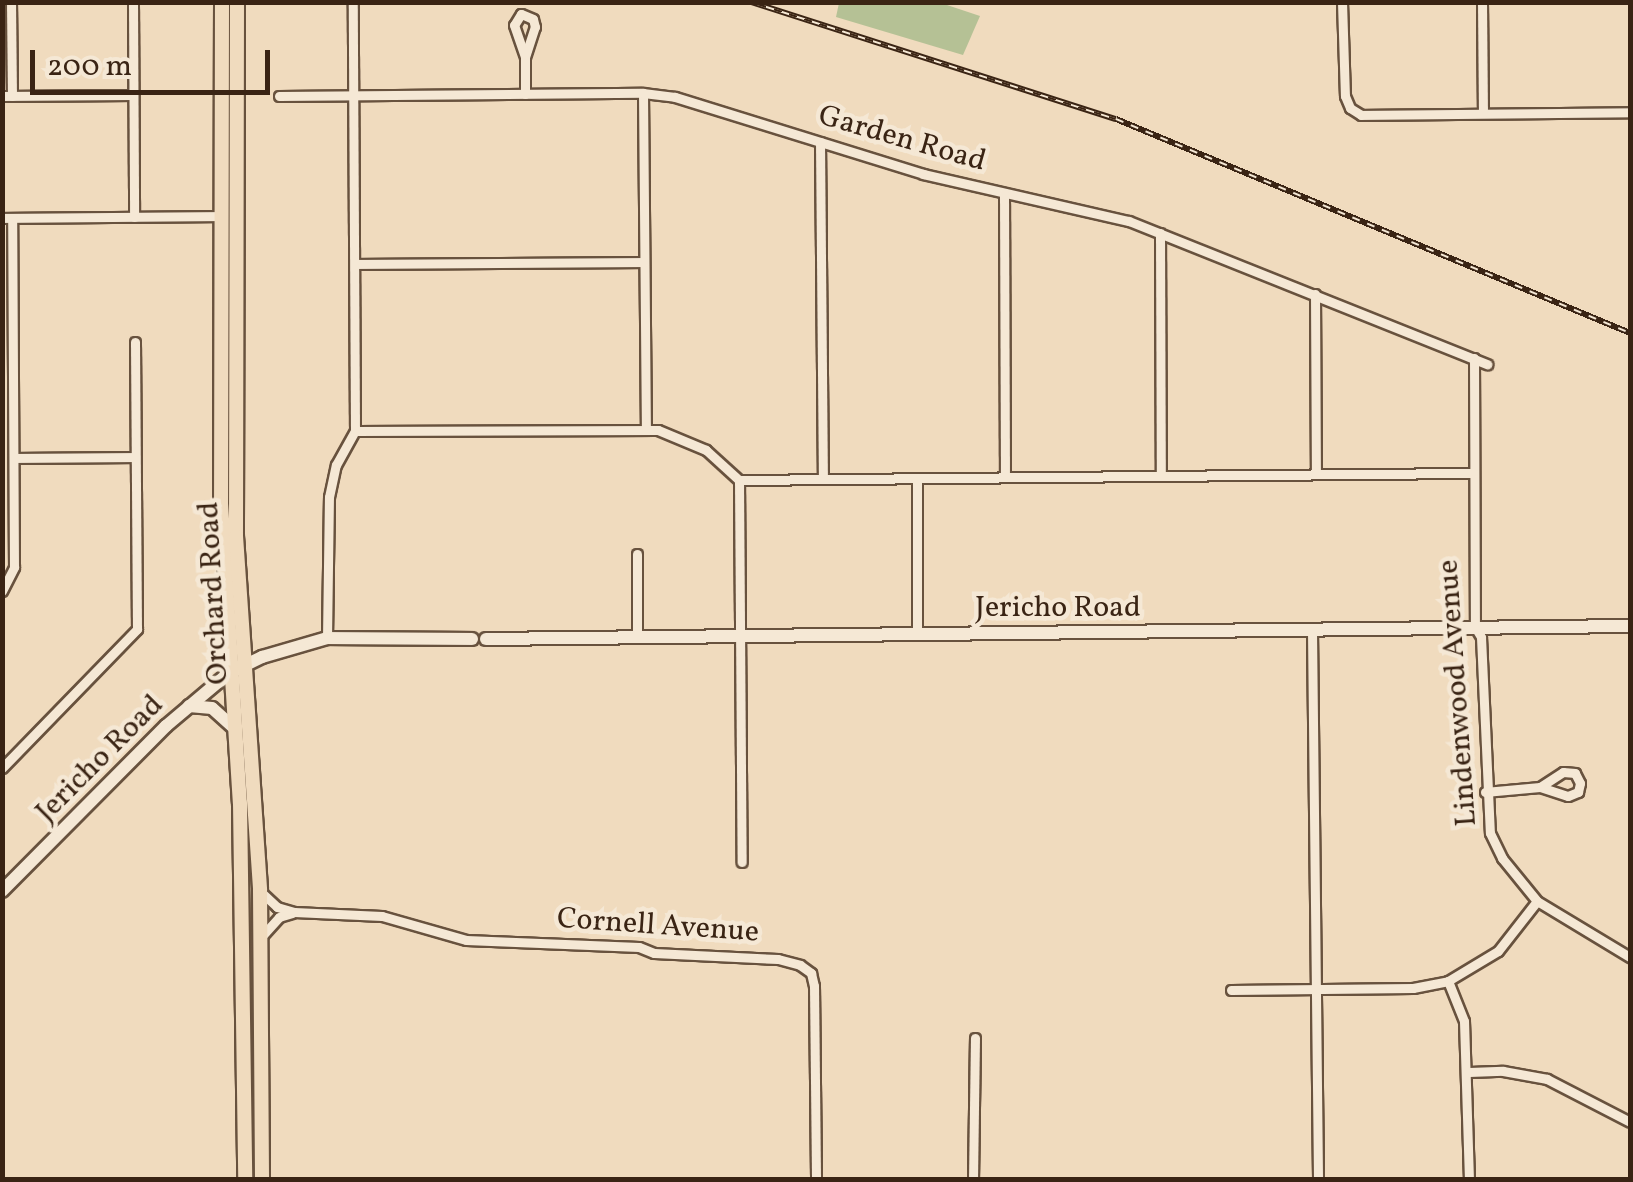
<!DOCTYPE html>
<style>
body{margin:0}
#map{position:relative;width:1633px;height:1182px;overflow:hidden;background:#f0dbbe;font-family:Vollkorn,serif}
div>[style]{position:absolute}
.green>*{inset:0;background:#b5c195}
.roads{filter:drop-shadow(2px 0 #68523e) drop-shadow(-2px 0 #68523e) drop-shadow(0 2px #68523e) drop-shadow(0 -2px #68523e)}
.minor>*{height:9px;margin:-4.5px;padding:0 4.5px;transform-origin:4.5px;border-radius:4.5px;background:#f5e8d5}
.secondary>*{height:12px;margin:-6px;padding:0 6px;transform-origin:6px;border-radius:6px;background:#f5e8d5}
.primary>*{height:14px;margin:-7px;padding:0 7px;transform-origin:7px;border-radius:7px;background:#f0dbbe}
.rail>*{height:6px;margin-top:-3px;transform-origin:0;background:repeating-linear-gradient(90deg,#f5e8d5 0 8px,#3a2414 0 16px);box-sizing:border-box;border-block:2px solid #3a2414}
span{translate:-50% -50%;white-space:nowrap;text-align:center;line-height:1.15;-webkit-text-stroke:9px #f5e8d5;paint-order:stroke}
.street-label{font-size:30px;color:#3a2414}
.frame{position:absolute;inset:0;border:5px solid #3a2414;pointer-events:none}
.scale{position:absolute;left:30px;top:50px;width:240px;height:45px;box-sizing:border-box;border:5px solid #3a2414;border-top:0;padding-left:12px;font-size:30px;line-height:35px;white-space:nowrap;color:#3a2414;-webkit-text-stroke:8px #f5e8d5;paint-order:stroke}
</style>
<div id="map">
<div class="green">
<div style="clip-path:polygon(839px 3px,941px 3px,980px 16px,963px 55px,836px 17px)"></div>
</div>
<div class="roads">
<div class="minor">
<div style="left:11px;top:2px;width:94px;rotate:89.4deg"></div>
<div style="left:133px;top:2px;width:215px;rotate:89.7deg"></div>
<div style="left:1342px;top:2px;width:94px;rotate:88.2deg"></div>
<div style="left:1345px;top:96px;width:13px;rotate:67deg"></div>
<div style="left:1350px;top:108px;width:13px;rotate:32deg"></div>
<div style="left:1361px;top:115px;width:269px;rotate:-0.6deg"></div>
<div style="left:1482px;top:2px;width:111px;rotate:89.5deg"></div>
<div style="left:525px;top:57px;width:32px;rotate:-72deg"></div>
<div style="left:535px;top:27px;width:8px;rotate:-104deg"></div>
<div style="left:533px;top:19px;width:13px;rotate:-157deg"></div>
<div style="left:521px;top:14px;width:13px;rotate:122deg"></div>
<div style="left:514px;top:25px;width:34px;rotate:71deg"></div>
<div style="left:525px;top:57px;width:37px;rotate:90deg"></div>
<div style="left:643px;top:93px;width:336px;rotate:89.5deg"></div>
<div style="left:2px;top:96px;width:131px;rotate:-0.4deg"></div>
<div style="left:279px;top:96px;width:364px;rotate:-0.5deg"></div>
<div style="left:643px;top:93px;width:32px;rotate:7deg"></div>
<div style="left:675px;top:97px;width:260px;rotate:17.2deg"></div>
<div style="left:923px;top:174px;width:211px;rotate:12.9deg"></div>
<div style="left:1129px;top:221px;width:386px;rotate:21.8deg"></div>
<div style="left:820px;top:142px;width:336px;rotate:89.5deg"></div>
<div style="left:1004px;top:193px;width:283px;rotate:89.8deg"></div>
<div style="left:2px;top:218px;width:221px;rotate:-0.5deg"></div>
<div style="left:1160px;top:233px;width:242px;rotate:89.8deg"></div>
<div style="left:356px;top:264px;width:288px;rotate:-0.4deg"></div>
<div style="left:1315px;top:294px;width:179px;rotate:89.7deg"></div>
<div style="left:1474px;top:358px;width:269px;rotate:89.8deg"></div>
<div style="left:1475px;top:627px;width:12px;rotate:59deg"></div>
<div style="left:1481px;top:637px;width:196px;rotate:87.4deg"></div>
<div style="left:1490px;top:833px;width:28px;rotate:64deg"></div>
<div style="left:1502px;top:858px;width:55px;rotate:50.9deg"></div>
<div style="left:1537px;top:901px;width:109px;rotate:31.1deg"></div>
<div style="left:355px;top:431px;width:303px;rotate:-0.2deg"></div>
<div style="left:658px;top:430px;width:52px;rotate:22.6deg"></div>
<div style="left:706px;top:450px;width:45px;rotate:42.3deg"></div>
<div style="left:739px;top:480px;width:734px;rotate:-0.55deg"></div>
<div style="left:15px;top:458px;width:120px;rotate:-0.5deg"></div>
<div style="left:917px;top:478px;width:156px;rotate:90deg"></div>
<div style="left:739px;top:480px;width:382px;rotate:89.6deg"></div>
<div style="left:637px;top:554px;width:84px;rotate:90deg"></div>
<div style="left:2px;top:591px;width:27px;rotate:-63deg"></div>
<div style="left:14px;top:567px;width:348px;rotate:-90.3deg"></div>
<div style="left:1312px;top:631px;width:549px;rotate:89.37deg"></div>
<div style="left:327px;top:638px;width:141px;rotate:-89.2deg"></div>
<div style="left:329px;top:497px;width:33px;rotate:-78deg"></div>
<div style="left:336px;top:465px;width:39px;rotate:-61deg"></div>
<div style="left:355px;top:431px;width:429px;rotate:-90.3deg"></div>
<div style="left:2px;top:768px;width:194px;rotate:-45.8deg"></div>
<div style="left:137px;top:629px;width:287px;rotate:-90.4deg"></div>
<div style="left:1485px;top:792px;width:55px;rotate:-5.2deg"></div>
<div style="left:1540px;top:787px;width:29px;rotate:18deg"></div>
<div style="left:1568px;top:796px;width:11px;rotate:-22deg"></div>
<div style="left:1578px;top:792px;width:9px;rotate:-77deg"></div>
<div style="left:1580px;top:783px;width:11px;rotate:-117deg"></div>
<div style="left:1575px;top:773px;width:12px;rotate:-175deg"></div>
<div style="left:1563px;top:772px;width:27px;rotate:147deg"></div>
<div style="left:261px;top:892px;width:22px;rotate:43deg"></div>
<div style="left:277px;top:907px;width:18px;rotate:16deg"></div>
<div style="left:294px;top:912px;width:88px;rotate:2.6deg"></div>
<div style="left:382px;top:916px;width:87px;rotate:15.9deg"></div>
<div style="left:466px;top:940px;width:173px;rotate:2.3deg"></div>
<div style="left:639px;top:947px;width:16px;rotate:22deg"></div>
<div style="left:654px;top:953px;width:124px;rotate:2.8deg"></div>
<div style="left:778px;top:959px;width:23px;rotate:15deg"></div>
<div style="left:800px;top:965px;width:14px;rotate:36deg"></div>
<div style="left:811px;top:973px;width:13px;rotate:77deg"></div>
<div style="left:814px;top:986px;width:194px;rotate:89.4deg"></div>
<div style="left:262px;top:936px;width:25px;rotate:-48deg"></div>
<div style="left:279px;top:917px;width:14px;rotate:-17deg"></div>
<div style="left:1448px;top:981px;width:43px;rotate:68.2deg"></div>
<div style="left:1464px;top:1021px;width:159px;rotate:88.2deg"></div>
<div style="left:1231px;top:990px;width:182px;rotate:-0.6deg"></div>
<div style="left:1413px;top:988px;width:36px;rotate:-11deg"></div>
<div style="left:1448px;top:981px;width:58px;rotate:-31deg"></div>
<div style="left:1498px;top:951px;width:63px;rotate:-52deg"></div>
<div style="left:1469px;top:1072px;width:34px;rotate:-2deg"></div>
<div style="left:1503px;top:1071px;width:45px;rotate:10.3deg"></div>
<div style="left:1547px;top:1079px;width:93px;rotate:27.4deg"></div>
<div style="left:973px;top:1180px;width:142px;rotate:-89.2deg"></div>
</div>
<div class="secondary">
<div style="left:486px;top:639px;width:1144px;rotate:-0.65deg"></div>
<div style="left:189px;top:706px;width:23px;rotate:5deg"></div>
<div style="left:212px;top:708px;width:28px;rotate:42deg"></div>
<div style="left:2px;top:891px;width:233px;rotate:-45.2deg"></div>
<div style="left:166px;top:726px;width:82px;rotate:-40.1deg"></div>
<div style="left:229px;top:673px;width:37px;rotate:-26deg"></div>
<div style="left:262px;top:657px;width:68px;rotate:-16.3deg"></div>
<div style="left:327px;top:638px;width:145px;rotate:0.4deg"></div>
</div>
<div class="primary">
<div style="left:222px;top:2px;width:501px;rotate:90.11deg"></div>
<div style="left:221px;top:503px;width:301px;rotate:86.4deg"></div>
<div style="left:240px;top:803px;width:377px;rotate:89.2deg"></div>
<div style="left:237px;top:2px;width:534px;rotate:90.11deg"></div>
<div style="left:236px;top:536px;width:355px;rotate:86.1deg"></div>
<div style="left:260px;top:890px;width:290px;rotate:89.6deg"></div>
</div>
</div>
<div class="rail">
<div style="left:751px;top:2px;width:383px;rotate:17.8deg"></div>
<div style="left:1116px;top:119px;width:557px;rotate:22.6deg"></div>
</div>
<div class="street-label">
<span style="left:902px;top:139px;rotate:16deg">Garden Road</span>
<span style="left:214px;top:593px;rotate:-93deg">Orchard Road</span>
<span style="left:1058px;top:608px">Jericho Road</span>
<span style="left:1458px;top:693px;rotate:-94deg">Lindenwood Avenue</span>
<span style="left:100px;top:759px;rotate:-45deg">Jericho Road</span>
<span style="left:658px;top:926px;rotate:4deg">Cornell Avenue</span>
</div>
<div class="frame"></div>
<div class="scale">200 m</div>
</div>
